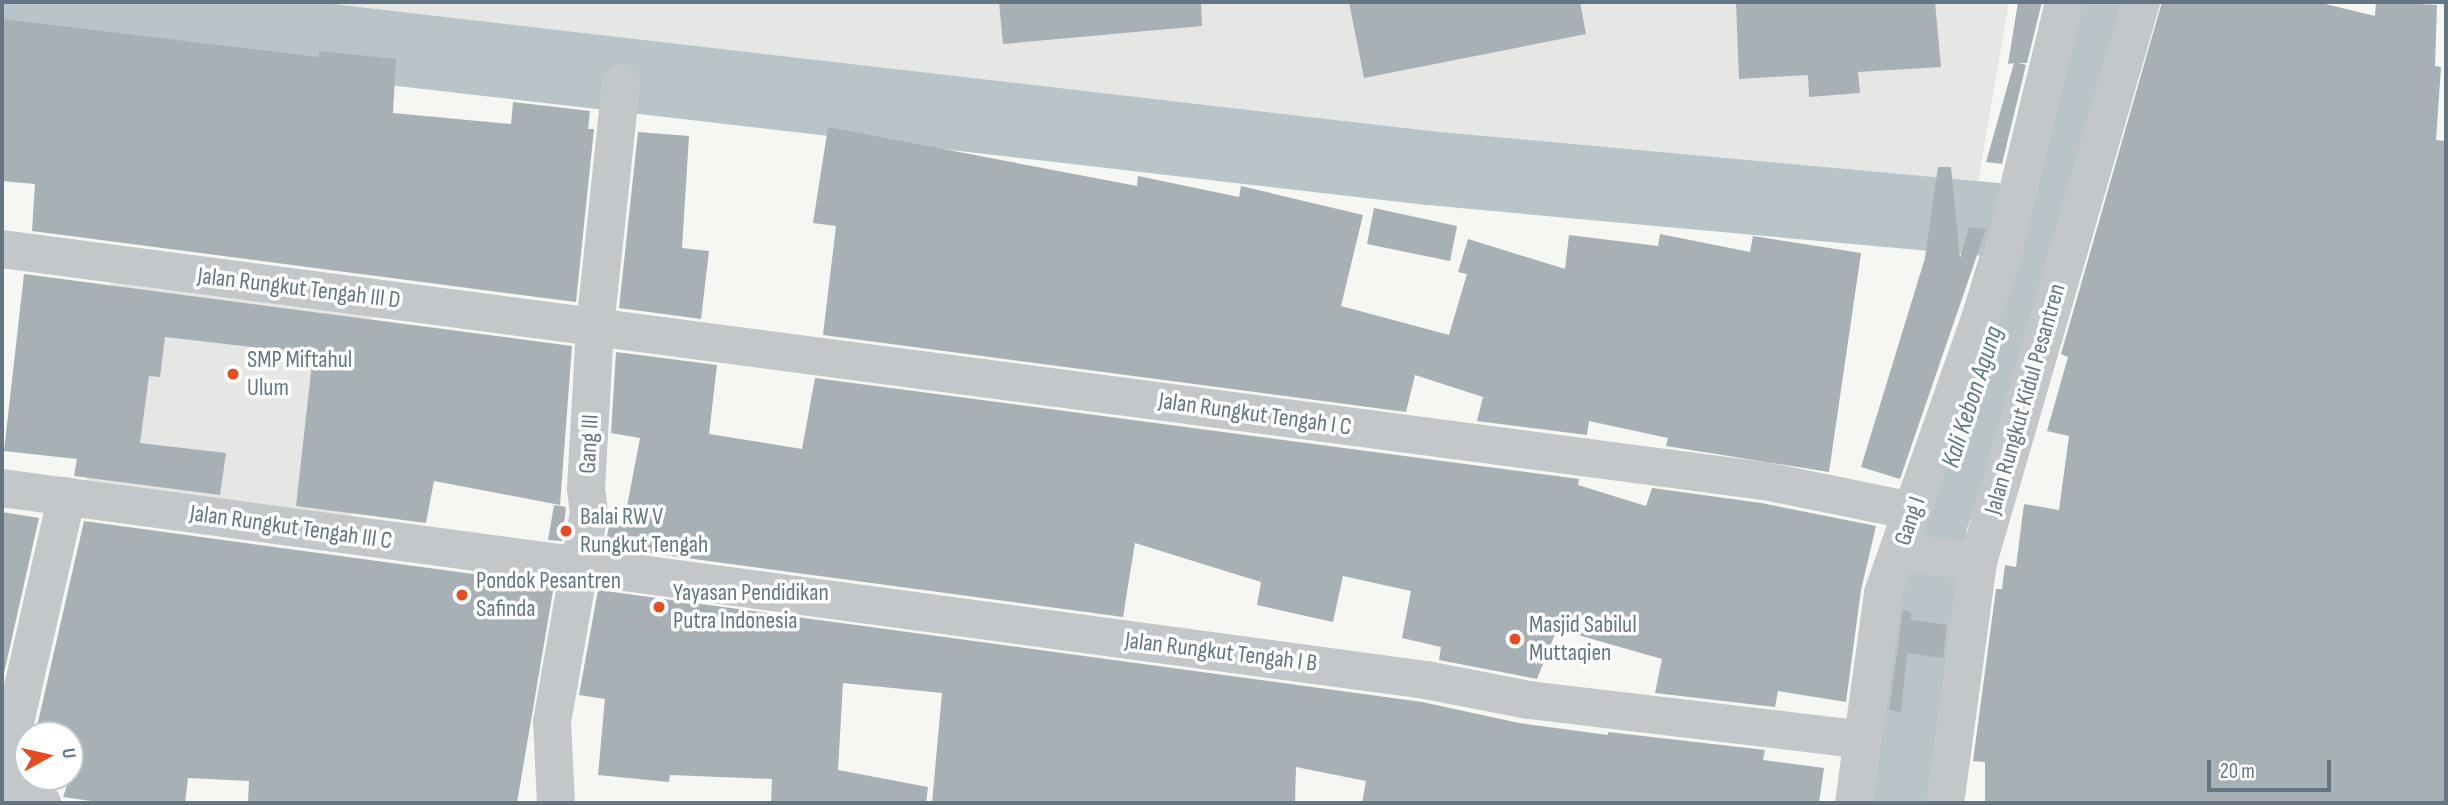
<!DOCTYPE html>
<style>
body{margin:0}
#map{position:relative;width:2448px;height:805px;overflow:hidden;background:#f6f6f2;font-family:"Sofia Sans Condensed",sans-serif}
div>[style]{position:absolute}
.built>*{inset:0;background:#e6e7e5}
.river>*{height:74px;margin:-37px;padding:0 37px;transform-origin:37px;border-radius:37px;background:#b8c4c8}
.building>*{inset:0;background:#a7b0b5}
.street>*{height:38px;margin:-19px;padding:0 19px;transform-origin:19px;border-radius:19px;background:#c3c7ca}
.dots>*{width:19px;height:19px;translate:-50% -50%;box-sizing:border-box;border:4px solid #fff;border-radius:50%}
span{translate:-50% -50%;white-space:nowrap;text-align:center;line-height:1.15;-webkit-text-stroke:7px #fff;paint-order:stroke}
.street-label{font-size:24px;color:#647683}
.poi-label{font-size:24px;color:#647683}
.left{translate:0 -50%;text-align:left}
.water-label{font-size:26px;color:#5f7880;font-style:italic}
.frame{position:absolute;inset:0;border:4px solid #647683;pointer-events:none}
.north{position:absolute;left:14px;top:721px;width:70px;height:70px;box-sizing:border-box;background:#fff;border:2px solid #c1c8cd;border-radius:50%;rotate:82deg;font-size:19px;font-weight:700;line-height:28px;text-align:center;color:#647683}
.north::after{content:'';display:block;margin:auto;width:24px;height:32px;background:#e74c21;clip-path:polygon(50% 0,100% 100%,50% 72%,0 100%)}
.scale{position:absolute;left:2207px;top:760px;width:124px;height:32px;box-sizing:border-box;border:4px solid #647683;border-top:0;padding-left:9px;font-size:21px;line-height:24px;white-space:nowrap;color:#647683;-webkit-text-stroke:5px #fff;paint-order:stroke}
</style>
<div id="map">
<div class="built">
<div style="clip-path:polygon(121px 2px,2009px 2px,1973px 212px,1454px 164px)"></div>
<div style="clip-path:polygon(112px 274px,375px 303px,350px 529px,86px 488px)"></div>
</div>
<div class="river">
<div style="left:2px;top:3px;width:1436px;rotate:6.6deg"></div>
<div style="left:1428px;top:168px;width:605px;rotate:5.22deg"></div>
<div style="left:1907px;top:803px;width:282px;rotate:-85.3deg"></div>
<div style="left:1930px;top:522px;width:126px;rotate:-70deg"></div>
<div style="left:1973px;top:404px;width:420px;rotate:-73deg"></div>
</div>
<div class="building">
<div style="clip-path:polygon(999px 2px,1201px 2px,1202px 26px,1003px 44px)"></div>
<div style="clip-path:polygon(1349px 2px,1580px 2px,1586px 34px,1364px 78px)"></div>
<div style="clip-path:polygon(1736px 2px,1935px 2px,1941px 67px,1858px 72px,1860px 93px,1809px 97px,1808px 75px,1739px 79px)"></div>
<div style="clip-path:polygon(2018px 2px,2042px 2px,2027px 63px,2019px 63px,2026px 65px,2002px 164px,1986px 162px,2014px 63px,2008px 64px)"></div>
<div style="clip-path:polygon(2162px 2px,2317px 2px,2375px 16px,2376px 2px,2437px 5px,2435px 66px,2441px 67px,2436px 140px,2446px 141px,2446px 803px,1985px 803px,1985px 762px,1973px 761px,1996px 589px,2002px 589px,2005px 565px,2016px 567px,2024px 504px,2059px 510px,2069px 436px,2047px 431px,2068px 357px,2061px 354px)"></div>
<div style="clip-path:polygon(2px 19px,319px 57px,319px 51px,396px 59px,393px 113px,511px 124px,513px 102px,590px 111px,588px 129px,594px 129px,576px 302px,32px 231px,35px 184px,2px 181px)"></div>
<div style="clip-path:polygon(828px 127px,1137px 186px,1138px 176px,1239px 197px,1241px 186px,1363px 215px,1341px 306px,1449px 335px,1467px 274px,1458px 272px,1468px 239px,1565px 269px,1569px 235px,1658px 246px,1660px 234px,1750px 252px,1753px 236px,1861px 253px,1829px 472px,1666px 446px,1668px 438px,1589px 421px,1587px 435px,1477px 421px,1483px 397px,1415px 375px,1406px 412px,823px 335px,836px 226px,813px 223px)"></div>
<div style="clip-path:polygon(638px 132px,689px 136px,682px 248px,709px 251px,701px 319px,619px 308px)"></div>
<div style="clip-path:polygon(1938px 167px,1951px 167px,1960px 258px,1969px 227px,1986px 229px,1900px 479px,1861px 467px,1925px 258px)"></div>
<div style="clip-path:polygon(1374px 208px,1457px 226px,1450px 261px,1367px 244px)"></div>
<div style="clip-path:polygon(24px 274px,572px 346px,560px 505px,434px 481px,426px 523px,296px 506px,313px 354px,165px 337px,160px 377px,149px 376px,140px 443px,226px 453px,220px 495px,74px 476px,77px 459px,4px 451px)"></div>
<div style="clip-path:polygon(616px 352px,717px 365px,709px 434px,802px 449px,815px 378px,1579px 479px,1578px 485px,1646px 506px,1652px 488px,1761px 503px,1876px 526px,1861px 590px,1846px 702px,1778px 691px,1775px 707px,1655px 693px,1662px 659px,1557px 629px,1537px 679px,1439px 660px,1441px 647px,1402px 638px,1411px 591px,1343px 576px,1333px 622px,1257px 605px,1261px 582px,1135px 543px,1123px 617px,605px 547px,611px 515px,625px 517px,640px 438px,611px 433px)"></div>
<div style="clip-path:polygon(554px 505px,566px 507px,562px 541px,548px 540px)"></div>
<div style="clip-path:polygon(2px 512px,39px 518px,2px 682px)"></div>
<div style="clip-path:polygon(84px 521px,554px 585px,517px 803px,248px 803px,249px 781px,188px 778px,185px 803px,105px 803px,63px 797px,70px 777px,70px 735px,35px 735px)"></div>
<div style="clip-path:polygon(598px 590px,1422px 702px,1519px 723px,1608px 735px,1608px 732px,1765px 750px,1763px 760px,1824px 768px,1819px 803px,1362px 803px,1366px 781px,1296px 767px,1295px 803px,932px 803px,942px 693px,843px 683px,838px 770px,928px 787px,926px 803px,771px 803px,772px 779px,670px 775px,669px 782px,598px 775px,605px 699px,579px 695px)"></div>
<div style="clip-path:polygon(1903px 610px,1911px 612px,1911px 620px,1947px 625px,1943px 658px,1907px 653px,1901px 712px,1889px 710px)"></div>
</div>
<div class="street">
<div style="left:2px;top:249px;width:1778px;rotate:7.5deg"></div>
<div style="left:1765px;top:481px;width:151px;rotate:11.5deg"></div>
<div style="left:2px;top:488px;width:1437px;rotate:7.68deg"></div>
<div style="left:1426px;top:680px;width:105px;rotate:11deg"></div>
<div style="left:1529px;top:700px;width:335px;rotate:6.8deg"></div>
<div style="left:1900px;top:552px;width:79px;rotate:7.3deg"></div>
<div style="left:2px;top:779px;width:290px;rotate:-77.1deg"></div>
<div style="left:2px;top:795px;width:41px;rotate:11.3deg"></div>
<div style="left:556px;top:803px;width:81px;rotate:-92.8deg"></div>
<div style="left:552px;top:722px;width:212px;rotate:-80deg"></div>
<div style="left:589px;top:513px;width:24px;rotate:-97deg"></div>
<div style="left:586px;top:489px;width:162px;rotate:-86.8deg"></div>
<div style="left:595px;top:327px;width:246px;rotate:-83.9deg"></div>
<div style="left:1854px;top:803px;width:212px;rotate:-82.1deg"></div>
<div style="left:1883px;top:593px;width:356px;rotate:-70.5deg"></div>
<div style="left:2002px;top:257px;width:262px;rotate:-76.3deg"></div>
<div style="left:1945px;top:803px;width:243px;rotate:-82.2deg"></div>
<div style="left:1978px;top:562px;width:583px;rotate:-73.77deg"></div>
</div>
<div class="dots">
<div style="left:233px;top:374px;background:#e74c21"></div>
<div style="left:566px;top:531px;background:#e74c21"></div>
<div style="left:462px;top:595px;background:#e74c21"></div>
<div style="left:659px;top:607px;background:#e74c21"></div>
<div style="left:1515px;top:639px;background:#e74c21"></div>
</div>
<div class="street-label">
<span style="left:299px;top:288px;rotate:7deg">Jalan Rungkut Tengah III D</span>
<span style="left:2025px;top:399px;rotate:-74deg">Jalan Rungkut Kidul Pesantren</span>
<span style="left:1255px;top:414px;rotate:8deg">Jalan Rungkut Tengah I C</span>
<span style="left:589px;top:444px;rotate:-87deg">Gang III</span>
<span style="left:1910px;top:521px;rotate:-71deg">Gang I</span>
<span style="left:291px;top:527px;rotate:8deg">Jalan Rungkut Tengah III C</span>
<span style="left:1221px;top:652px;rotate:7deg">Jalan Rungkut Tengah I B</span>
</div>
<div class="poi-label">
<span class="left" style="left:247px;top:374px">SMP Miftahul<br>Ulum</span>
<span class="left" style="left:580px;top:531px">Balai RW V<br>Rungkut Tengah</span>
<span class="left" style="left:476px;top:595px">Pondok Pesantren<br>Safinda</span>
<span class="left" style="left:673px;top:607px">Yayasan Pendidikan<br>Putra Indonesia</span>
<span class="left" style="left:1529px;top:639px">Masjid Sabilul<br>Muttaqien</span>
</div>
<div class="water-label">
<span style="left:1973px;top:397px;rotate:-72deg">Kali Kebon Agung</span>
</div>
<div class="frame"></div>
<div class="north">U</div>
<div class="scale">20 m</div>
</div>
